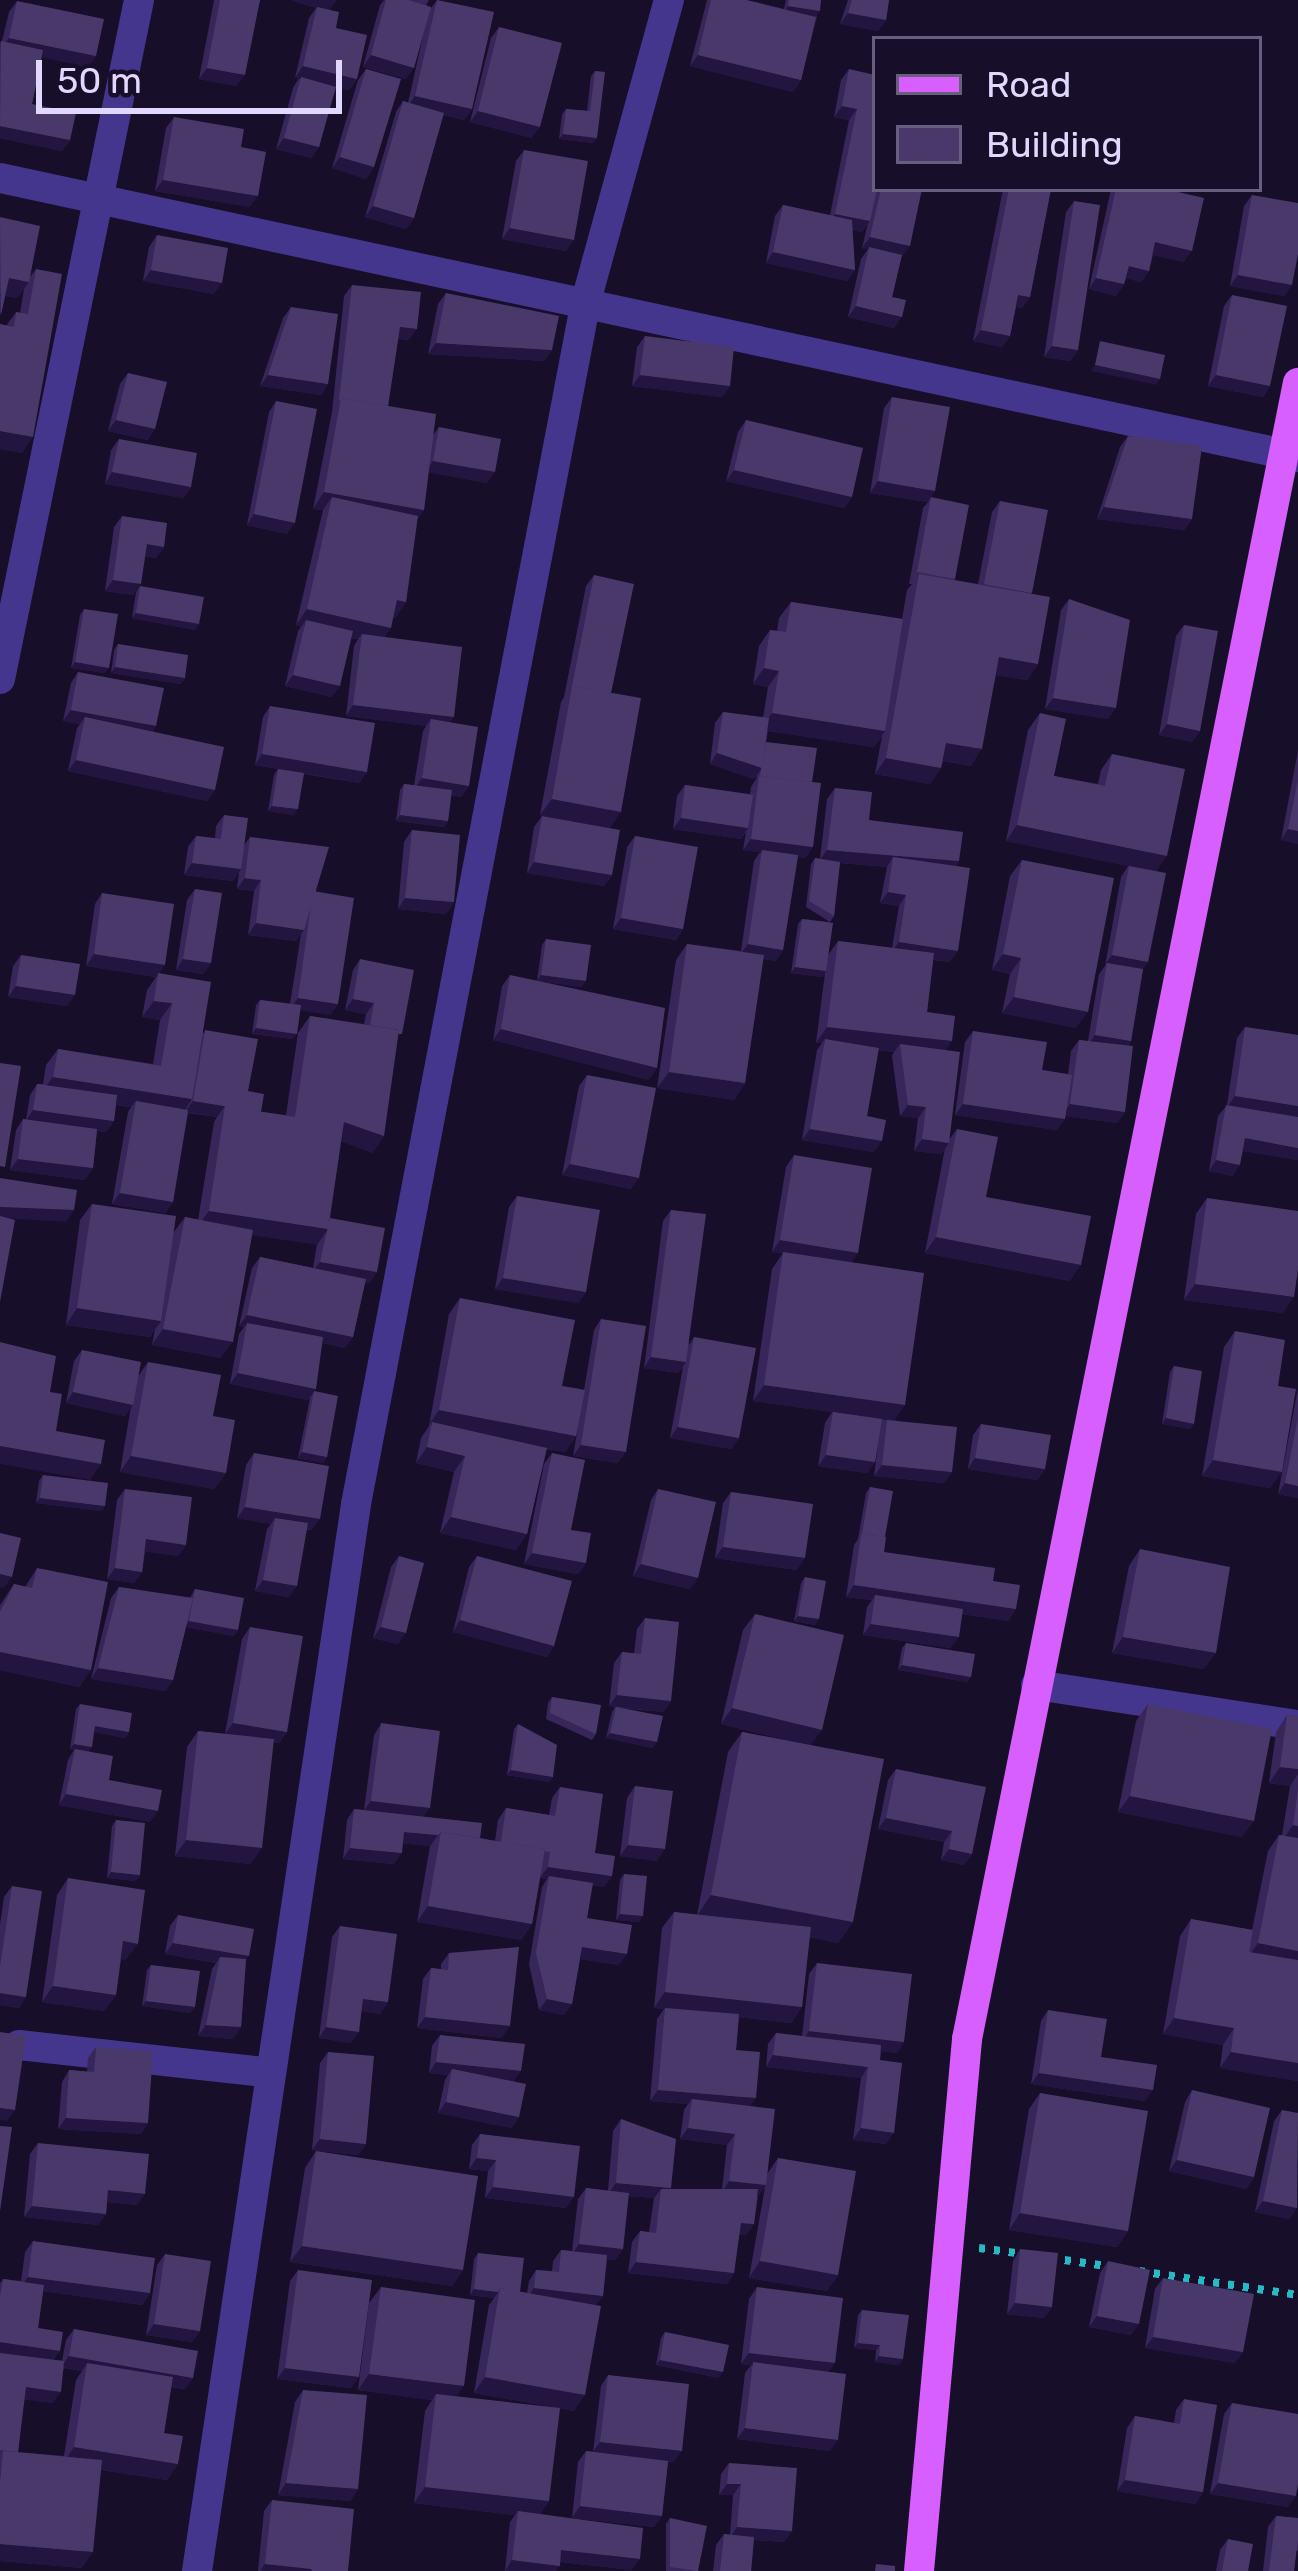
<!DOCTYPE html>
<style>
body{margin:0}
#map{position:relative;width:1298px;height:2571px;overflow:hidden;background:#170e2a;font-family:Rubik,sans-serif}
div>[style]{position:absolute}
.path>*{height:8px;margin-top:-4px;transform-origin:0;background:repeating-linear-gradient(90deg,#26bac4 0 6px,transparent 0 15px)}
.minor>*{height:30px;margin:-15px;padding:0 15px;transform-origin:15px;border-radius:15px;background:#44368d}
.major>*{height:30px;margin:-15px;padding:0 15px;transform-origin:15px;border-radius:15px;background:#d75fff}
.wall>*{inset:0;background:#372659}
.shaded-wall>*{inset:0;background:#22153f}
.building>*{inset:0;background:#49396b}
span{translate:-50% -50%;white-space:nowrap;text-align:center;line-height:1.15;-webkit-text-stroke:12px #170e2a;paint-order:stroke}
.legend{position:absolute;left:872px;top:36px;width:390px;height:156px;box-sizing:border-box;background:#170e2a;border:3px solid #685f7f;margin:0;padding:15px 21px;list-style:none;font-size:36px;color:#e1d8ff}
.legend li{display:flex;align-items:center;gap:24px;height:60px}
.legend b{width:60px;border:3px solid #685f7f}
.scale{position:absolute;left:36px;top:60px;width:306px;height:54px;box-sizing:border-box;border:6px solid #e1d8ff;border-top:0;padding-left:15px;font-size:36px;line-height:42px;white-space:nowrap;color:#e1d8ff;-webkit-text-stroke:9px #170e2a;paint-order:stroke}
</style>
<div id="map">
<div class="path">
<div style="left:979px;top:2248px;width:45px;rotate:7.6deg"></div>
<div style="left:1050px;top:2258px;width:64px;rotate:8.1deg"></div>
<div style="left:1139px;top:2271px;width:161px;rotate:8.6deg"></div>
</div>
<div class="minor">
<div style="left:0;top:178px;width:1328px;rotate:12.13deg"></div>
<div style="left:0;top:679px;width:693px;rotate:-78.43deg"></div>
<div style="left:1036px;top:1685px;width:265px;rotate:8.7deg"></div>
<div style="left:19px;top:2045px;width:246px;rotate:6.3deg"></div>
<div style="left:197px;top:2571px;width:1079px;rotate:-81.52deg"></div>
<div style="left:356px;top:1504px;width:1225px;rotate:-79.18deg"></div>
<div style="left:586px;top:301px;width:312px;rotate:-74.6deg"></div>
</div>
<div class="major">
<div style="left:919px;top:2571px;width:534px;rotate:-84.84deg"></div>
<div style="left:967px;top:2039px;width:1689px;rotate:-78.7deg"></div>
</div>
<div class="wall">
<div style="clip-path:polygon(214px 0,260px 0,237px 86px,199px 79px)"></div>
<div style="clip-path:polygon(293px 0,336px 0,329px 10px,357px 79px,349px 90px,334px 86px,319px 147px,311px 158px,276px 149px,293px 88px,299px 78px,295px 78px,309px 18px,316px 8px)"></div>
<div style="clip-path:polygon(384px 0,429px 0,426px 5px,431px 8px,437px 0,472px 109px,464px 120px,443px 115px,414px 218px,406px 229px,365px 217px,396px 112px,403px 101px,408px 103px,425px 27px,406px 79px,363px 67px,380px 5px)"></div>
<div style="clip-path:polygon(707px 0,746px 0,784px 9px,786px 0,821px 0,801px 80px,793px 92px,690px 66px)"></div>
<div style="clip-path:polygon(848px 0,889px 0,886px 20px,878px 31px,840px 24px)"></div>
<div style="clip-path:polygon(17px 1px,96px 56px,88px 67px,42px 57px,32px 104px,70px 140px,62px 151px,0 138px,0 43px,2px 41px,9px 12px)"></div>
<div style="clip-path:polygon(499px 27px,532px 138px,470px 122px,491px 38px)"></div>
<div style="clip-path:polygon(366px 69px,374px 167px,366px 179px,332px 168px,358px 80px)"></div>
<div style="clip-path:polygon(849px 69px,875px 189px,922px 189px,901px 257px,892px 297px,894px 328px,848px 317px,861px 259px,868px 249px,862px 248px,868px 223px,862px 232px,852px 230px,855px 270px,847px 281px,766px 263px,775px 216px,783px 205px,830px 215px,849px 120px,834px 117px,841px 80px)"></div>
<div style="clip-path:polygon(595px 71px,597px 138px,593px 143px,559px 139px,562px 114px,566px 109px,587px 111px,591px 76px)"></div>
<div style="clip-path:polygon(174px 117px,241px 147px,250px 207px,155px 191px,166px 128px)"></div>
<div style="clip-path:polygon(524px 150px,566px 251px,502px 239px,516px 161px)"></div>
<div style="clip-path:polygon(1003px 189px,1051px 189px,1030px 297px,1022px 308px,1016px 307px,1010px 336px,1002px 347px,973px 341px)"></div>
<div style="clip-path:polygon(1111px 189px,1165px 189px,1184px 262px,1153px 255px,1149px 271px,1141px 282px,1126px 278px,1124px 284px,1116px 296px,1089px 289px)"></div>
<div style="clip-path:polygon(1252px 195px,1285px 296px,1230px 286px,1244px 206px)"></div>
<div style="clip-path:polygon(1074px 201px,1078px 350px,1070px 361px,1044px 357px,1066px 212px)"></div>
<div style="clip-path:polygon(0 217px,29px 278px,36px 269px,22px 453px,0 449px,0 324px,6px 326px,16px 312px,20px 313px,24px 289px,17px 298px,5px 296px,0 316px)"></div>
<div style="clip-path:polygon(157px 235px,214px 294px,143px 281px,149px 247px)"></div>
<div style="clip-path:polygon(352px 285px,409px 340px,398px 339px,388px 406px,433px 435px,439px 427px,487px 483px,428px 472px,424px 510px,417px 519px,406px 602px,395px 618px,393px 618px,384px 637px,450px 722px,469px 786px,461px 797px,451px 795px,448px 821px,444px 827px,396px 821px,400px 790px,404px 784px,414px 785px,423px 731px,426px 726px,346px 716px,354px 646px,358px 639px,351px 638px,332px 697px,285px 686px,298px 631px,301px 627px,296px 625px,323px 510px,313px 509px,332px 412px,344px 296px)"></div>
<div style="clip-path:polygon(446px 293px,552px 350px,544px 361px,428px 354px,438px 304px)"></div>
<div style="clip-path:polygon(1232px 295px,1270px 386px,1263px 397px,1208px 386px,1224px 306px)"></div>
<div style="clip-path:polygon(291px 307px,328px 384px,321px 395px,260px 386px,283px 318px)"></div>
<div style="clip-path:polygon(645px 336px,730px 386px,722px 397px,632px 386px,637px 347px)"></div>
<div style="clip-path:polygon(128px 373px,148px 440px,108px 431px,120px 384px)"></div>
<div style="clip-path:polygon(892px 397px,931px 497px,955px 580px,978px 584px,992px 512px,1000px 501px,1031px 594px,1038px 664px,1027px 680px,996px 675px,971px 766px,943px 761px,941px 768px,930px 784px,875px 774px,882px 736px,874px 747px,768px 731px,766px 742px,812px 782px,813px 847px,805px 858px,798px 857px,783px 950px,776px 961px,763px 959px,745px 1083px,734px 1100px,657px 1088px,676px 960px,687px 944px,741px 951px,754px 861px,760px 852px,743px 850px,746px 832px,741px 839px,673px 829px,677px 796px,685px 785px,750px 794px,751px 787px,756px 779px,757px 775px,754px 779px,710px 764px,715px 723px,723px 712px,763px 718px,768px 687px,753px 684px,759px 646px,770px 630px,777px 631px,779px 618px,791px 602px,902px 619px,907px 590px,912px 584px,909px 584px,923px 508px,928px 502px,870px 493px,884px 408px)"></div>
<div style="clip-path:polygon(276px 401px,287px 534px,247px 525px,269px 412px)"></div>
<div style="clip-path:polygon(746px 420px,852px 497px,844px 508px,726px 481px,738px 432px)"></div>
<div style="clip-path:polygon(1128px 436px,1192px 519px,1184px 530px,1097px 519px,1120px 447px)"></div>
<div style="clip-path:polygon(119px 439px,191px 487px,183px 498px,105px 484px,111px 450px)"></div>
<div style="clip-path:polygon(122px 516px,164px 547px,156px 558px,145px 556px,133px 595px,105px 591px,114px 527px)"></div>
<div style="clip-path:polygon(594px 575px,611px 693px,610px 828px,540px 815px,561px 702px,564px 697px,586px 586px)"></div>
<div style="clip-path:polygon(140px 586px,195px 630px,132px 618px,136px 592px)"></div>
<div style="clip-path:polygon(1069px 599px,1108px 719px,1045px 709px,1061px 610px)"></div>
<div style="clip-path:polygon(84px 609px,105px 673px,71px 668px,80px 615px)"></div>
<div style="clip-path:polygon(1184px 625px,1200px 731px,1192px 742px,1159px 735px,1176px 636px)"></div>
<div style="clip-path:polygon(118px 644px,185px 678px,181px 684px,111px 673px,114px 650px)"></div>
<div style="clip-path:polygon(78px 672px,153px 731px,215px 790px,207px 801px,68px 771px,77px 728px,80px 724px,63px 721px,71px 683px)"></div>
<div style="clip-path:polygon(270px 706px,367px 772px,359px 783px,304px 774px,294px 815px,268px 811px,274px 775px,278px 769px,255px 765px,263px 717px)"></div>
<div style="clip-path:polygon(1040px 713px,1054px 776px,1098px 784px,1101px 770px,1112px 754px,1156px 871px,1143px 969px,1131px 1041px,1128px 1046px,1125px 1112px,1117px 1123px,1065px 1116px,1057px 1130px,955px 1115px,965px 1042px,973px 1031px,1042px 1070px,1068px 1074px,1071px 1051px,1079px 1040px,1088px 1041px,1099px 974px,1105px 966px,1121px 877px,1128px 866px,1006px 841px,1028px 730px)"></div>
<div style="clip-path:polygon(1298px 750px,1298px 844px,1281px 840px)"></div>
<div style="clip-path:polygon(evenodd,835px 788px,869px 820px,959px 861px,956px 866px,950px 962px,933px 960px,927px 1012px,946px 1050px,949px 1140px,957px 1129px,986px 1197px,1070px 1281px,925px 1253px,945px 1148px,941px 1154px,914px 1151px,918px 1118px,900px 1116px,892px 1056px,894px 1052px,878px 1050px,867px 1116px,874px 1152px,802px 1140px,817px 1050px,822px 1043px,816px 1043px,825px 973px,822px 977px,791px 973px,798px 924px,802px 919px,830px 922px,806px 907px,811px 864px,815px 858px,820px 859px,827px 799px,835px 788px,840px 863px,887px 867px,880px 903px,899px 906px,892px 948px,838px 941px,828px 955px,830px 922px,834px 916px,840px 863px)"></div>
<div style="clip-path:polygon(224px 815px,244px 845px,250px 837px,315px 892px,338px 1004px,330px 1015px,300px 1010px,293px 1039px,252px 1034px,256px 1005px,260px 1000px,290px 1004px,301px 934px,296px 941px,248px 935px,254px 891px,237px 889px,239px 872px,233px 881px,184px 875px,188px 847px,196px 836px,215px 838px,216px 826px)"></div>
<div style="clip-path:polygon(542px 816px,612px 875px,604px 886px,527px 873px,534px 827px)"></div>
<div style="clip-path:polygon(412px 830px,454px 902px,446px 914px,398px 909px,404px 842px)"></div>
<div style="clip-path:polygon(635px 836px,683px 929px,676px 940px,613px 929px,627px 847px)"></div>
<div style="clip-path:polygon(1022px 860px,1076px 1028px,1002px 1013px,1010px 974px,992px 970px,1010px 876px)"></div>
<div style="clip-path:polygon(195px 889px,211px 963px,203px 974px,176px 970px,187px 900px)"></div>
<div style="clip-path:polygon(102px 893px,159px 974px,248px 1091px,261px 1112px,286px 1115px,298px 1033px,310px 1016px,364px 1024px,366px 1014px,345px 1010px,353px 970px,360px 959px,397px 1042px,373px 1153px,341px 1141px,330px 1218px,377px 1272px,369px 1283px,365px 1282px,353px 1337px,345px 1348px,322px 1343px,314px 1391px,327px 1457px,323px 1463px,298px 1458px,310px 1398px,308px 1400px,230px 1384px,239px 1334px,244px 1327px,239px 1326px,252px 1268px,260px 1257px,313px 1268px,317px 1244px,252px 1235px,221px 1358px,152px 1345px,155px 1329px,150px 1337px,66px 1325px,80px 1220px,92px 1204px,173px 1233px,185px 1217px,198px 1220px,214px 1122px,217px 1117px,188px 1113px,173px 1202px,165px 1213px,112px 1204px,128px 1112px,131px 1107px,116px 1105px,114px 1121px,106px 1132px,97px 1131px,93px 1168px,85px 1180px,10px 1170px,16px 1130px,23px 1119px,26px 1120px,30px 1095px,37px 1084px,43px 1084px,46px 1065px,58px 1049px,153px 1064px,160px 1020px,142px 1017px,147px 990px,156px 977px,86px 966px,95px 904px)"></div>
<div style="clip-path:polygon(546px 939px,582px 987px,537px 981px,542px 945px)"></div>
<div style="clip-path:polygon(21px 955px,67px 1006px,8px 997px,13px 966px)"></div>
<div style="clip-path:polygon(510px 975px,649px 1080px,493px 1040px,502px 986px)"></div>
<div style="clip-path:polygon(1245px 1027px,1298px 1035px,1298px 1160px,1243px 1151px,1233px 1176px,1209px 1171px,1218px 1116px,1227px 1105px,1237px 1038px)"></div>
<div style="clip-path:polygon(587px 1075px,631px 1189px,562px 1175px,579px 1086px)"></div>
<div style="clip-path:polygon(794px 1155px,851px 1262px,895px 1420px,952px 1472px,944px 1483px,874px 1476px,878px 1444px,875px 1462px,867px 1473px,818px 1466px,825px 1423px,832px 1412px,753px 1401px,772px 1269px,783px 1253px,772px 1252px,786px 1167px)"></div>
<div style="clip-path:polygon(517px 1196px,586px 1292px,578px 1303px,495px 1289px,509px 1207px)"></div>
<div style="clip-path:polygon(1207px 1198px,1283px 1313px,1184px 1300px,1196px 1214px)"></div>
<div style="clip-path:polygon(671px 1210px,689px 1345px,694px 1337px,739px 1438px,731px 1449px,670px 1438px,683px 1367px,678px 1373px,644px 1368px,663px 1221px)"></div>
<div style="clip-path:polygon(460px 1298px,562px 1386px,584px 1390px,594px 1330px,601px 1319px,618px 1463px,573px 1456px,578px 1427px,576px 1436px,565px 1452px,546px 1449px,527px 1534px,516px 1550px,440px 1533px,454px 1472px,416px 1463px,421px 1438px,429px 1426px,449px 1314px)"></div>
<div style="clip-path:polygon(1235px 1331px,1278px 1386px,1270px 1488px,1202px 1476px,1224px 1347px)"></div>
<div style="clip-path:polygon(82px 1350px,139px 1375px,148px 1362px,213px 1416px,226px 1473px,214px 1489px,120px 1472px,131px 1406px,125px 1416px,66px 1403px,74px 1361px)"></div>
<div style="clip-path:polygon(1174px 1366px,1190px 1429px,1162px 1424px,1170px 1372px)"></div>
<div style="clip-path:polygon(1298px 1388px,1298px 1498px,1278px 1494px)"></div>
<div style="clip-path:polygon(981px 1424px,1045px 1469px,1037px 1480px,968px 1469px,973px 1435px)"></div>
<div style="clip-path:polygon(254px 1453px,312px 1530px,306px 1530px,289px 1597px,255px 1591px,267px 1529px,271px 1524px,237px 1518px,246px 1465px)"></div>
<div style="clip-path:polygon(552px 1453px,571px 1530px,586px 1563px,578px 1574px,524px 1564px,544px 1464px)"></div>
<div style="clip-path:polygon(43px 1475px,105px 1506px,101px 1511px,36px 1503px,39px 1481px)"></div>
<div style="clip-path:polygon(870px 1487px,885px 1537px,884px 1552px,993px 1581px,1016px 1609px,1008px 1621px,962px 1614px,951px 1648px,863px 1635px,867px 1607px,872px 1600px,846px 1597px,854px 1545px,858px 1539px,866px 1493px)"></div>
<div style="clip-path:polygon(125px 1489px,186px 1545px,178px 1556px,145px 1551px,142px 1572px,134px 1583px,107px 1579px,117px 1500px)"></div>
<div style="clip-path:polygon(658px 1489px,690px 1589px,633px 1576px,651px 1500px)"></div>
<div style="clip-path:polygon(731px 1492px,797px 1570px,715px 1558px,723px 1503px)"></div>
<div style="clip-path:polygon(1140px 1549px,1204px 1669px,1112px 1653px,1129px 1566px)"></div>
<div style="clip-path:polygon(399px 1556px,398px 1644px,373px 1638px,391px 1567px)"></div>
<div style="clip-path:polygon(477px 1556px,554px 1646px,547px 1657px,453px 1632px,469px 1567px)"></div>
<div style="clip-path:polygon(37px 1568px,91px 1670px,79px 1687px,0 1670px,0 1605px,14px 1584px,25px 1587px)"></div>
<div style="clip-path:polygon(805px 1577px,815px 1625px,794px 1621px,801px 1583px)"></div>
<div style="clip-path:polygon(119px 1587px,190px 1598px,195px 1589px,234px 1636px,186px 1627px,173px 1680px,165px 1691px,91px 1679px,111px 1598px)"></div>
<div style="clip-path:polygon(755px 1614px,811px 1745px,853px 1922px,838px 1943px,809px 1937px,802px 2007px,791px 2023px,739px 2017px,736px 2050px,767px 2174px,778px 2158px,838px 2275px,827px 2291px,749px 2278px,765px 2187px,758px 2196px,754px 2224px,746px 2235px,739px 2234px,734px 2273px,727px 2284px,628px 2273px,632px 2242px,640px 2231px,649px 2232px,654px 2198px,628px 2196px,623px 2249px,615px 2260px,607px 2259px,603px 2296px,596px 2305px,574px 2411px,474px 2393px,489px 2305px,494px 2298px,470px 2295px,474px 2259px,478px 2253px,520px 2292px,527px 2293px,529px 2281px,536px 2270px,552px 2271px,553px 2261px,561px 2250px,572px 2251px,578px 2199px,586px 2188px,608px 2191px,613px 2131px,621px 2119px,670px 2189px,722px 2189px,727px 2145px,680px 2139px,684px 2110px,688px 2104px,650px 2101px,657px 2019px,664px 2009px,654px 2008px,662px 1928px,674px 1912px,697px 1915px,728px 1752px,742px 1732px,790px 1741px,721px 1724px,743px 1630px)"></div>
<div style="clip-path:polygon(645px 1618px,671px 1701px,663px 1712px,621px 1708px,653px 1748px,606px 1738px,612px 1712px,615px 1707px,609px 1706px,614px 1663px,622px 1652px,634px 1654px,637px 1629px)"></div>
<div style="clip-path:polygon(250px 1627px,287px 1732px,279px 1743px,273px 1742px,251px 1864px,175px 1856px,187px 1747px,198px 1731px,225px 1734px,242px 1639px)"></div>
<div style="clip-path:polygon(906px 1643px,971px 1677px,967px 1682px,898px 1670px,902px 1648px)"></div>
<div style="clip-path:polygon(552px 1697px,596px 1734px,592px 1740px,546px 1719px,548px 1703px)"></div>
<div style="clip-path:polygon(80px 1704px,129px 1732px,125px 1738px,94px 1732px,88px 1751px,109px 1780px,150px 1822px,59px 1805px,68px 1760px,74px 1750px,70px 1749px,76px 1709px)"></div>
<div style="clip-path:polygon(1148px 1704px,1242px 1837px,1118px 1812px,1136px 1721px)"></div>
<div style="clip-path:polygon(1287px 1715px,1298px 1717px,1298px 2081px,1220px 2068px,1223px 2045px,1163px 2034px,1180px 1936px,1191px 1919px,1252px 1930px,1268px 1851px,1279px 1835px,1282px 1835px,1290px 1786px,1269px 1783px,1276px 1732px)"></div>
<div style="clip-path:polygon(381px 1724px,424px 1817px,480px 1838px,495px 1841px,498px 1820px,506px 1808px,549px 1815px,552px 1798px,560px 1787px,595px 1853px,612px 1876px,604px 1887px,592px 1885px,587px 1918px,619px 1965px,580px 1959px,572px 2004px,564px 2015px,539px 2010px,529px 1964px,542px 1887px,547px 1879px,540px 1878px,532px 1924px,521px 1940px,417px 1922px,430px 1846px,403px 1843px,394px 1864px,343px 1859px,347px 1820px,354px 1809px,364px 1810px,374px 1735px)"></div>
<div style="clip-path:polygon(518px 1724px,553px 1777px,549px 1782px,507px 1775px,514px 1729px)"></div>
<div style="clip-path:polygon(896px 1769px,972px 1854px,964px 1865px,941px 1860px,944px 1842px,878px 1829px,888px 1780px)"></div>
<div style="clip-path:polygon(635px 1786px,657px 1861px,620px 1856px,627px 1798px)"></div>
<div style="clip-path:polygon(116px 1820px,140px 1875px,136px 1881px,107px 1878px,112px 1826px)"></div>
<div style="clip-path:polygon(624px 1874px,639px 1922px,616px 1920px,620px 1880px)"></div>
<div style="clip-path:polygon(68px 1878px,126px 1960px,121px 1959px,116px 1995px,104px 2011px,42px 2002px,57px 1895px)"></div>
<div style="clip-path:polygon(12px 1886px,26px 1997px,19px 2008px,0 2005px,0 1925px,4px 1897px)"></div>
<div style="clip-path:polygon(178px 1915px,246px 1961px,241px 2027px,233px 2039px,198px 2036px,212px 1969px,216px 1963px,165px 1954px,170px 1926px)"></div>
<div style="clip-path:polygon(340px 1926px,388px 2002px,380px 2014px,362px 2011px,351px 2043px,319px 2038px,332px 1937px)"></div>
<div style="clip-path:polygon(449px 1953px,502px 2038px,417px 2028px,423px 1979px,431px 1968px,441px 1969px,441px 1964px)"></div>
<div style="clip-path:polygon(817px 1963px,904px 2042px,897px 2053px,881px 2051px,880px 2060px,886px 2144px,853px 2140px,861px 2078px,766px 2067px,768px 2044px,776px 2033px,802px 2036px,809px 1974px)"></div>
<div style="clip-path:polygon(151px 1965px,191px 2013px,142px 2006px,147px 1970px)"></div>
<div style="clip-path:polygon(1048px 2010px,1101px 2057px,1145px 2101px,1031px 2084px,1041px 2021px)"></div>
<div style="clip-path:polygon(440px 2035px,514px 2082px,519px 2117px,511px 2128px,438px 2113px,445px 2080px,448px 2075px,429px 2073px,432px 2046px)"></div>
<div style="clip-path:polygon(96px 2047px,148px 2123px,141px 2134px,58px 2129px,62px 2082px,69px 2070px,87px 2072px,88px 2058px)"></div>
<div style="clip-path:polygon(328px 2052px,366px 2144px,358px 2155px,312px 2150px,320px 2063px)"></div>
<div style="clip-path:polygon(1192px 2090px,1254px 2177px,1246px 2189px,1169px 2171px,1185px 2102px)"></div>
<div style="clip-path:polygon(1040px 2093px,1128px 2231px,1117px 2247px,1009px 2230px,1029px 2109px)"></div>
<div style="clip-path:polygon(1282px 2110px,1297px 2208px,1289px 2219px,1255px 2212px,1274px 2121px)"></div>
<div style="clip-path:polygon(480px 2134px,566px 2208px,485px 2198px,488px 2171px,469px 2169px,472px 2145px)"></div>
<div style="clip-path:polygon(38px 2143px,137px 2205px,107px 2202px,106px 2214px,98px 2225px,24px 2217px,30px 2154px)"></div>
<div style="clip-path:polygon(316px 2151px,463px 2270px,452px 2286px,290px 2262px,305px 2168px)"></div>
<div style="clip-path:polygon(evenodd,33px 2241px,150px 2293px,142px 2305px,43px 2291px,38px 2328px,54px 2360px,62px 2361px,66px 2340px,74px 2329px,193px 2378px,185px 2389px,171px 2387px,164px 2433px,178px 2464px,167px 2480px,101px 2470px,82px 2568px,0 2561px,0 2283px,3px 2279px,21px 2281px,25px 2252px,33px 2241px,64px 2368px,82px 2371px,76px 2380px,64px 2456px,18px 2452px,24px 2399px,53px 2403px,64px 2368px)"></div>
<div style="clip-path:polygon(1020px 2249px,1052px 2307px,1044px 2318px,1007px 2314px,1013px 2261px)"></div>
<div style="clip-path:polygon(165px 2254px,200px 2331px,192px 2342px,146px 2335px,157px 2265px)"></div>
<div style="clip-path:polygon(1108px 2261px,1131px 2335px,1089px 2327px,1100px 2273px)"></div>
<div style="clip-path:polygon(298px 2270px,351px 2388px,277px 2379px,290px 2281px)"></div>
<div style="clip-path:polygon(1163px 2278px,1243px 2352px,1235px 2363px,1145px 2348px,1155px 2289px)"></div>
<div style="clip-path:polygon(381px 2287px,456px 2397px,549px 2501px,540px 2514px,632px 2570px,560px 2562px,556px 2571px,505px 2571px,510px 2522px,515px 2515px,414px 2503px,425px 2411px,432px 2400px,358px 2390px,369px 2303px)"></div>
<div style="clip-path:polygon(757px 2287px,829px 2372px,830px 2451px,737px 2439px,745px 2373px,751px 2365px,741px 2364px,749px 2299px)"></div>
<div style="clip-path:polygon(862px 2310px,903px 2359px,899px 2365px,875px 2362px,876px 2350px,854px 2348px,858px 2315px)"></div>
<div style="clip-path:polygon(665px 2332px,719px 2378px,656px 2365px,661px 2338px)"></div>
<div style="clip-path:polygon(608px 2375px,674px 2462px,668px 2462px,662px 2516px,654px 2527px,572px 2518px,578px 2462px,586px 2451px,593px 2452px,601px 2386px)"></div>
<div style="clip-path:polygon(303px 2390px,351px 2501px,278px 2495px,295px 2402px)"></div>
<div style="clip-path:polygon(1184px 2399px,1203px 2492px,1195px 2504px,1117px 2491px,1127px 2428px,1135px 2416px,1174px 2423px,1176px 2410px)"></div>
<div style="clip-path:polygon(1232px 2403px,1288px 2507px,1210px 2494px,1224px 2414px)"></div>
<div style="clip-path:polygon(729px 2463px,792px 2531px,784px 2542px,754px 2540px,751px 2571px,713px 2571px,716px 2545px,724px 2534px,730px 2535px,733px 2495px,719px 2495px,721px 2474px)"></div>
<div style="clip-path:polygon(272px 2500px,348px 2571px,258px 2571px,264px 2511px)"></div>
<div style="clip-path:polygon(1276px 2516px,1298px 2518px,1298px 2551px,1296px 2550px,1294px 2571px,1263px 2571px,1268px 2527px)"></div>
<div style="clip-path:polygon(670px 2518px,698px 2571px,666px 2571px,666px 2524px)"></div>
<div style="clip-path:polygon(1228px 2539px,1248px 2571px,1216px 2571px,1220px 2550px)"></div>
</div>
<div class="shaded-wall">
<div style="clip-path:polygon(293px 0,334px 0,336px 1px,328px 12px,292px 1px)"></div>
<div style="clip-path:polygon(788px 6px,820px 11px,816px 17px,784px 12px)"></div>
<div style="clip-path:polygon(848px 13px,886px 20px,878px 31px,840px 24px)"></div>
<div style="clip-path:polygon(9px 38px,96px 56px,88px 67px,1px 49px)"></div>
<div style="clip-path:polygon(371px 55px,414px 68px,406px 79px,363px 67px)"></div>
<div style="clip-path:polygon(698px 55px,801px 80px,793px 92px,690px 66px)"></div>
<div style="clip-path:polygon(303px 66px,357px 79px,349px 90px,295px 78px)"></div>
<div style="clip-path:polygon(207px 68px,245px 75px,237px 86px,199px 79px)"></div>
<div style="clip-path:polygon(415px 96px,472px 109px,464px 120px,407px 107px)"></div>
<div style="clip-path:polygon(842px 106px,857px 109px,849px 120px,834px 117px)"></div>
<div style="clip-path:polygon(478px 111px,540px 127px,532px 138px,470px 122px)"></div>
<div style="clip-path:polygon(0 126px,70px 140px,62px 151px,0 138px)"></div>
<div style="clip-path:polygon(563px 134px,597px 138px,593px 143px,559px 139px)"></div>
<div style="clip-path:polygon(284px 138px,319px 147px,311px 158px,276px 149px)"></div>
<div style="clip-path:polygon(340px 157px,374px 167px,366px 179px,332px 168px)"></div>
<div style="clip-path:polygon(163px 180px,258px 196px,250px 207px,155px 191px)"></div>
<div style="clip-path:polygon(373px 206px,414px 218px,406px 229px,365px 217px)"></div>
<div style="clip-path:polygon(835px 214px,870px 221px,862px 232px,828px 225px)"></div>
<div style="clip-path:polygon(510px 228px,574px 240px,566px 251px,502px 239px)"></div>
<div style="clip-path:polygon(870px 237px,910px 246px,902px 257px,862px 248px)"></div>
<div style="clip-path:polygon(1155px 242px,1192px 251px,1184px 262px,1148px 254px)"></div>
<div style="clip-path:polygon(773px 252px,855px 270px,847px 281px,766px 263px)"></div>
<div style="clip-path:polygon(1129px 266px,1149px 271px,1141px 282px,1121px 277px)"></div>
<div style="clip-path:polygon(151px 270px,222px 283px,214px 294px,143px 281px)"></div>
<div style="clip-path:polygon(1238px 275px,1292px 285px,1285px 296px,1230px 286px)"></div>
<div style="clip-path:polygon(9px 278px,29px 282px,17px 298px,0 295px)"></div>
<div style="clip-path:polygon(1096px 278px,1124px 284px,1116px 296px,1089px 289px)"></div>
<div style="clip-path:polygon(1018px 295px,1030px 297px,1022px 308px,1011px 306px)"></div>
<div style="clip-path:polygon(856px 306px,902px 317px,894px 328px,848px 317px)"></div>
<div style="clip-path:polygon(400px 327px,417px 329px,409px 340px,392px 338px)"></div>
<div style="clip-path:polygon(981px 330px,1010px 336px,1002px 347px,973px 341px)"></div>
<div style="clip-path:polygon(436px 343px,552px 350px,544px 361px,428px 354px)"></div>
<div style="clip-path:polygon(1052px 346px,1078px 350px,1070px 361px,1044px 357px)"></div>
<div style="clip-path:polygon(1095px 365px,1160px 379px,1156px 385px,1091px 371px)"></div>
<div style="clip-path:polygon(268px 375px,328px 384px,321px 395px,260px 386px)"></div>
<div style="clip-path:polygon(640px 375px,730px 386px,722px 397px,632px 386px)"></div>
<div style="clip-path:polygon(1216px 375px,1270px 386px,1263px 397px,1208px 386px)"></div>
<div style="clip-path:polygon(116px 420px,155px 429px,148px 440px,108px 431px)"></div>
<div style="clip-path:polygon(0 431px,33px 437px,22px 453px,0 449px)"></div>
<div style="clip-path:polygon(433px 461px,495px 472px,487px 483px,425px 472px)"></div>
<div style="clip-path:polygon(734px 470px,852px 497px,844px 508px,726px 481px)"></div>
<div style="clip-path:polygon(112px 472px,191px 487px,183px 498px,105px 484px)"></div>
<div style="clip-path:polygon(878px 481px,935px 491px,928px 502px,870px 493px)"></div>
<div style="clip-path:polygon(324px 492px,424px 510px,413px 526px,332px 497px,323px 510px,313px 509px)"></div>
<div style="clip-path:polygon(1104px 507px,1192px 519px,1184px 530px,1097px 519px)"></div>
<div style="clip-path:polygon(254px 514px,295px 523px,287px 534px,247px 525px)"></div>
<div style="clip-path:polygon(147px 544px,164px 547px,156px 558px,139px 555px)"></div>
<div style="clip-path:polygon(113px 580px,141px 584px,133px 595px,105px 591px)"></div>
<div style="clip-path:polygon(397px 600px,406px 602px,395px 618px,386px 616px)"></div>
<div style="clip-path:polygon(307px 609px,391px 628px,380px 644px,362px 634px,358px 639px,304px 627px,306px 620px,301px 627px,296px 625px)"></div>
<div style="clip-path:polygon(136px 613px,199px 624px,195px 630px,132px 618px)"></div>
<div style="clip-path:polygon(999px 657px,1038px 664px,1027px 680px,987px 674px)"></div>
<div style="clip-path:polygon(75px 662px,109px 668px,105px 673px,71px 668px)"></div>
<div style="clip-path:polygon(115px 667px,185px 678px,181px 684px,111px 673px)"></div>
<div style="clip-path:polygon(764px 668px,779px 671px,768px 687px,753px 684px)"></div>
<div style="clip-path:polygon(293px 675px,340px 686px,332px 697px,285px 686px)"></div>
<div style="clip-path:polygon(1053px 698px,1116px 708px,1108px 719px,1045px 709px)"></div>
<div style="clip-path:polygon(353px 705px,454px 717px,446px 728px,431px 719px,426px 726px,346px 716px)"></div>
<div style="clip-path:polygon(71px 710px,156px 726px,149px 738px,85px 717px,80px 724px,63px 721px)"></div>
<div style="clip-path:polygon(772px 713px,885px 731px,874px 747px,761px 730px)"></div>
<div style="clip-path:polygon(1167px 724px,1200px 731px,1192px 742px,1159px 735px)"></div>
<div style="clip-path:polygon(946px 743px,982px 749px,971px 766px,934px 759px)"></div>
<div style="clip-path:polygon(717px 753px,762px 768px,754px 779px,710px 764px)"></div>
<div style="clip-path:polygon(262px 754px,367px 772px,359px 783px,255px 765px)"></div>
<div style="clip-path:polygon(886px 758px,941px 768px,930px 784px,875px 774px)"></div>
<div style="clip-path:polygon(76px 760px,215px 790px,207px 801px,68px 771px)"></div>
<div style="clip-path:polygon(422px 778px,469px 786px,461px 797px,414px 789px)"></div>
<div style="clip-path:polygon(552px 799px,621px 812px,610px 828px,540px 815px)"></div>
<div style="clip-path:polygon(272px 806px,298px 809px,294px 815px,268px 811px)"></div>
<div style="clip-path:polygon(400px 815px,448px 821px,444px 827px,396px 821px)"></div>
<div style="clip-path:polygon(681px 818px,748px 828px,741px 839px,673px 829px)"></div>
<div style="clip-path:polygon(1017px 825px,1167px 856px,1156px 872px,1006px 841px)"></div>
<div style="clip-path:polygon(1288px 829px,1298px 831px,1298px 844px,1281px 840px)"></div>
<div style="clip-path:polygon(751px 839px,813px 847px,805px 858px,743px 850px)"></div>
<div style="clip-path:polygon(827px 850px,959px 861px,951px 872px,893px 857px,887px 867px,819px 861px)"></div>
<div style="clip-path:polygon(534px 862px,612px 875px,604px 886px,527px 873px)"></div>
<div style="clip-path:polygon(192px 863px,241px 869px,233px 881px,184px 875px)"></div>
<div style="clip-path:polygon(245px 878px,261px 880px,254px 891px,237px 889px)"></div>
<div style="clip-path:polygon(888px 892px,906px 895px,899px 906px,880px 903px)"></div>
<div style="clip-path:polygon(405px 898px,454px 902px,446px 914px,398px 909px)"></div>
<div style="clip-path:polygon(621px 918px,683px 929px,676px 940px,613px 929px)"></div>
<div style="clip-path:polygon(256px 923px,304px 930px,296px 941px,248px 935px)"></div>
<div style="clip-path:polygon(899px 942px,958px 951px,950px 962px,891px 953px)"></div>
<div style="clip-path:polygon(748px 944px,783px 950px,776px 961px,740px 955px)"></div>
<div style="clip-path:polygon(94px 954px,165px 965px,157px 977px,86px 966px)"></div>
<div style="clip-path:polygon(1003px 954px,1021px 958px,1010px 974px,992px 970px)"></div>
<div style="clip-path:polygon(1112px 955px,1148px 962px,1141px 973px,1107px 963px,1104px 966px)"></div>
<div style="clip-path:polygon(183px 959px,211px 963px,203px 974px,176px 970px)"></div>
<div style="clip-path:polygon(795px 967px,826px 971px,822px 977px,791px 973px)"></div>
<div style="clip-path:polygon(541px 975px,586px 981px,582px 987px,537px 981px)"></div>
<div style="clip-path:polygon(16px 986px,75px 995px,67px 1006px,8px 997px)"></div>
<div style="clip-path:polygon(1014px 997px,1088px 1012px,1076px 1028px,1002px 1013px)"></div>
<div style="clip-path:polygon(298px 998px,338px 1004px,330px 1015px,290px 1009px)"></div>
<div style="clip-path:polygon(353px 999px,374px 1003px,366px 1014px,345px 1010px)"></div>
<div style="clip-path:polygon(154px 1001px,172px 1003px,160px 1020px,142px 1017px)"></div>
<div style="clip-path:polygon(827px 1027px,952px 1041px,941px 1058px,900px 1044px,894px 1052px,824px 1044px,825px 1039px,822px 1043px,816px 1043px)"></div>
<div style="clip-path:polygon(256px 1028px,297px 1034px,293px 1039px,252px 1034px)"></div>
<div style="clip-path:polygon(501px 1029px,657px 1068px,649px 1080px,493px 1040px)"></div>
<div style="clip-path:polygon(1095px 1035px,1131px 1041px,1123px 1052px,1087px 1046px)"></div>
<div style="clip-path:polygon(669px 1072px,745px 1083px,734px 1100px,657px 1088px)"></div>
<div style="clip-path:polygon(53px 1077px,192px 1099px,181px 1116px,136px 1101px,131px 1107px,41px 1093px)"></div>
<div style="clip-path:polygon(1235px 1096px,1298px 1106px,1298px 1118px,1227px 1107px)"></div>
<div style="clip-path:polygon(193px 1101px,225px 1106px,217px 1117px,185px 1112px)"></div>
<div style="clip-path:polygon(963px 1104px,1065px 1119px,1057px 1130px,955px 1115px)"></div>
<div style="clip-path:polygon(1070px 1104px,1125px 1112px,1117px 1123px,1062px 1116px)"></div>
<div style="clip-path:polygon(908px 1105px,926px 1107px,918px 1118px,900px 1116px)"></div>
<div style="clip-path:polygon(33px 1110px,114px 1121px,106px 1132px,26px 1121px)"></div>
<div style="clip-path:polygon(344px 1122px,384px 1136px,373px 1153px,333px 1138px)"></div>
<div style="clip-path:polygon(810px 1129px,882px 1141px,874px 1152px,802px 1140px)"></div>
<div style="clip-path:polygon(1245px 1138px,1298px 1148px,1298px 1160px,1237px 1150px)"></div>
<div style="clip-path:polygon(922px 1139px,949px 1143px,941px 1154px,914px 1151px)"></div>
<div style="clip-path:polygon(18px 1159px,93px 1168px,85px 1180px,10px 1170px)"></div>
<div style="clip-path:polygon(1216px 1160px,1240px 1165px,1233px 1176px,1209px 1171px)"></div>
<div style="clip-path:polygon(570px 1164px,639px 1178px,631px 1189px,562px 1175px)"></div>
<div style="clip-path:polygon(120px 1193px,173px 1202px,165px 1213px,112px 1204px)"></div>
<div style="clip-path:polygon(0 1207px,74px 1210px,66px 1222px,0 1218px)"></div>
<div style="clip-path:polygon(209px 1211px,328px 1229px,317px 1245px,197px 1227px)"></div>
<div style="clip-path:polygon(936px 1237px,1081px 1265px,1070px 1281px,925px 1253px)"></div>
<div style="clip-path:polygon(780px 1240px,858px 1253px,850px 1265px,772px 1252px)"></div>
<div style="clip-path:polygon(320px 1262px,377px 1272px,369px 1283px,312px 1273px)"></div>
<div style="clip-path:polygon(503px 1278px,586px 1292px,578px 1303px,495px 1289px)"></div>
<div style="clip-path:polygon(1195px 1284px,1294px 1297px,1283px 1313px,1184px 1300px)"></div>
<div style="clip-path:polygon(77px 1308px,161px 1321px,150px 1337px,66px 1325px)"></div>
<div style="clip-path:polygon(247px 1315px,353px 1337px,345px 1348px,246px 1327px,247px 1323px,244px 1327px,239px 1326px)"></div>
<div style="clip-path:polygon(163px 1329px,233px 1342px,221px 1358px,152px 1345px)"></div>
<div style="clip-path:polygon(651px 1357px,686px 1362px,678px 1373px,644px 1368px)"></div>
<div style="clip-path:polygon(238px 1373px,316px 1389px,308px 1400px,230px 1384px)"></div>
<div style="clip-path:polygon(764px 1385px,905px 1405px,894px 1421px,753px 1401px)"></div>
<div style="clip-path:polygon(73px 1392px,133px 1405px,125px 1416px,66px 1403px)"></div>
<div style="clip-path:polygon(439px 1410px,576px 1436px,565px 1452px,431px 1426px,432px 1422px,428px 1426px)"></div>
<div style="clip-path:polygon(1166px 1418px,1194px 1424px,1190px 1429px,1162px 1424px)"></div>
<div style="clip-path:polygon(678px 1427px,739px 1438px,731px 1449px,670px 1438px)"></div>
<div style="clip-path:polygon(581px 1445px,626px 1452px,618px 1463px,573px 1456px)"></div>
<div style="clip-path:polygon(0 1446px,101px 1464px,90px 1480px,0 1464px)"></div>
<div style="clip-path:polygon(427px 1447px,465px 1456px,454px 1472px,416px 1463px)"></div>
<div style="clip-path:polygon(302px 1452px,327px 1457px,323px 1463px,298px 1458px)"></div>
<div style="clip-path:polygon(826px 1455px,875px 1462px,867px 1473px,818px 1466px)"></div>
<div style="clip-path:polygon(131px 1456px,226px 1473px,214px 1489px,120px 1472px)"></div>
<div style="clip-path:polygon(975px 1458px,1045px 1469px,1037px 1480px,968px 1469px)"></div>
<div style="clip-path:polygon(1213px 1460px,1282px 1472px,1270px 1488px,1202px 1476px)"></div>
<div style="clip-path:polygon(882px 1465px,952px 1472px,944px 1483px,874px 1476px)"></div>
<div style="clip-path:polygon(1285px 1483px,1298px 1486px,1298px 1498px,1278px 1494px)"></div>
<div style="clip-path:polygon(40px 1498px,105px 1506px,101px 1511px,36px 1503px)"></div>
<div style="clip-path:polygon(245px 1507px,320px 1519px,312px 1530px,274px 1524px,275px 1518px,271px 1524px,237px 1518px)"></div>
<div style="clip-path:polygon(451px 1517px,527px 1534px,516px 1550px,440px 1533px)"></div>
<div style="clip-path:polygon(146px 1539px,186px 1545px,178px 1556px,138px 1551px)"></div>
<div style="clip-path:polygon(723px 1547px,805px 1558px,797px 1570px,715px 1558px)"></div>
<div style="clip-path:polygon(532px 1553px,586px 1563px,578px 1574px,524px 1564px)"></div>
<div style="clip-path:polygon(641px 1564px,698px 1578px,690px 1589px,633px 1576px)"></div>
<div style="clip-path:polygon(115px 1568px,142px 1572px,134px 1583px,107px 1579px)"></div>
<div style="clip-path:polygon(0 1574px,12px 1577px,4px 1588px,0 1587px)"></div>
<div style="clip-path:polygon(263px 1580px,297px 1586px,289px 1597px,255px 1591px)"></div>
<div style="clip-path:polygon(854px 1585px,1016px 1609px,1008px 1621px,874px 1601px,875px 1595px,872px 1600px,846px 1597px)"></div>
<div style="clip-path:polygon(798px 1616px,819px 1619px,815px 1625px,794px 1621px)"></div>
<div style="clip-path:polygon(460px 1620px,554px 1646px,547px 1657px,453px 1632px)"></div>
<div style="clip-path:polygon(189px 1621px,238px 1630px,234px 1636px,185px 1627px)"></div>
<div style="clip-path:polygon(871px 1624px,959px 1637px,951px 1648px,863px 1635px)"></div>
<div style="clip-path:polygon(381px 1627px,406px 1633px,398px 1644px,373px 1638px)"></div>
<div style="clip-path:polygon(1123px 1637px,1216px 1653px,1204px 1669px,1112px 1653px)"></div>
<div style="clip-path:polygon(0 1652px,91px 1670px,79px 1687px,0 1670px)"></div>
<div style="clip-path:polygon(902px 1665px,971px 1677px,967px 1682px,898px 1670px)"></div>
<div style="clip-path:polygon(98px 1668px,173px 1680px,165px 1691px,91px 1679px)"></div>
<div style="clip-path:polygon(617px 1695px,671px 1701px,663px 1712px,609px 1706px)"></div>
<div style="clip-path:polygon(732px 1708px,822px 1730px,810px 1746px,721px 1724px)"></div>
<div style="clip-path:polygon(233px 1723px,287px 1732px,279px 1743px,225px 1734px)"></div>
<div style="clip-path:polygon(95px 1726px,129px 1732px,125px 1738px,91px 1732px)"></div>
<div style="clip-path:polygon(610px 1733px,657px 1742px,653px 1748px,606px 1738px)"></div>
<div style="clip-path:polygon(74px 1744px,92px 1747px,88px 1752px,70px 1749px)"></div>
<div style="clip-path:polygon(1280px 1767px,1298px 1769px,1298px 1774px,1290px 1786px,1269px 1783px)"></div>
<div style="clip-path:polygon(511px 1770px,553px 1777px,549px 1782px,507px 1775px)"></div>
<div style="clip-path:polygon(66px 1794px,158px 1811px,150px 1822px,59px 1805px)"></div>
<div style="clip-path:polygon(1130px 1796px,1254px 1821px,1242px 1837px,1118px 1812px)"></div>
<div style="clip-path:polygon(371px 1801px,430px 1808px,422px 1819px,363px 1812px)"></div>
<div style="clip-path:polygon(886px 1818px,952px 1831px,944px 1842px,878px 1829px)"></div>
<div style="clip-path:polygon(1293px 1825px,1298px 1826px,1298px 1843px,1282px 1841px)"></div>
<div style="clip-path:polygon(404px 1832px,438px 1835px,430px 1846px,396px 1843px)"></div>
<div style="clip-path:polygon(186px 1840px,262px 1848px,251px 1864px,175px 1856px)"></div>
<div style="clip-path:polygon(628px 1845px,665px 1849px,657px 1861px,620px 1856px)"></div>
<div style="clip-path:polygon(350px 1848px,402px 1853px,394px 1864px,343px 1859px)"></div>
<div style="clip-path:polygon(949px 1849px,972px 1854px,964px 1865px,941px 1860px)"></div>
<div style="clip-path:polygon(548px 1867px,612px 1876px,604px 1887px,549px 1879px,549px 1876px,547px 1879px,540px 1878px)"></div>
<div style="clip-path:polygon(111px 1872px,140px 1875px,136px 1881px,107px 1878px)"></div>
<div style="clip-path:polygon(711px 1895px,853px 1922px,838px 1943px,697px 1916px)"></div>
<div style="clip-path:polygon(428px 1906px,532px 1924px,521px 1940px,417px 1922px)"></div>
<div style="clip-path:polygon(620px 1914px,643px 1916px,639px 1922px,616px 1920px)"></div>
<div style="clip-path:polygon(123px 1941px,138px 1944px,126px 1960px,112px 1957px)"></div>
<div style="clip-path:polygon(173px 1943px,249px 1956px,241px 1968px,220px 1957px,216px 1963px,165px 1954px)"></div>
<div style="clip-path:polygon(1258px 1943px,1298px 1951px,1298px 1969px,1247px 1959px)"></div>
<div style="clip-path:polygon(582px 1947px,627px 1954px,619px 1965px,574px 1958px)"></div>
<div style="clip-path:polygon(53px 1986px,116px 1995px,104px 2011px,42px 2002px)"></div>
<div style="clip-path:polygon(665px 1992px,802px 2007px,791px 2023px,654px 2008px)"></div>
<div style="clip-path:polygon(0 1993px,26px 1997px,19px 2008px,0 2005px)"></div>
<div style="clip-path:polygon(363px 1999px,388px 2002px,380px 2014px,355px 2011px)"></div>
<div style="clip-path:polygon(547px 1999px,572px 2004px,564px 2015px,539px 2010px)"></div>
<div style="clip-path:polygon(146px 2001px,195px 2007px,191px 2013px,142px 2006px)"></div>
<div style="clip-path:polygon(425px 2017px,510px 2026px,502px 2038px,417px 2028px)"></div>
<div style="clip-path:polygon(1174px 2018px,1234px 2028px,1223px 2045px,1163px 2034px)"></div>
<div style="clip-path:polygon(206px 2025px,241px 2027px,233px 2039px,198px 2036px)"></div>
<div style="clip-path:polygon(326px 2027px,359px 2032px,351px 2043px,319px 2038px)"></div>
<div style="clip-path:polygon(809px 2031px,904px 2042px,897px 2053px,802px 2042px)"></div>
<div style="clip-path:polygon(1231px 2052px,1298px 2063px,1298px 2081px,1220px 2068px)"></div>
<div style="clip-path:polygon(773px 2055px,868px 2067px,861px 2078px,766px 2067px)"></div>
<div style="clip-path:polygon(436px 2062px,521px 2071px,513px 2082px,452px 2069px,448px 2075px,429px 2073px)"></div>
<div style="clip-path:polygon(1039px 2073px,1153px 2090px,1145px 2101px,1031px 2084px)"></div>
<div style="clip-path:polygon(658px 2090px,756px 2098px,748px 2109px,692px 2099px,688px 2104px,650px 2101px)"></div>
<div style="clip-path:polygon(446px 2102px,519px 2117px,511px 2128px,438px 2113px)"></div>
<div style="clip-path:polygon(0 2108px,15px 2110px,7px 2121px,0 2120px)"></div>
<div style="clip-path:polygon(66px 2118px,148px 2123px,141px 2134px,58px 2129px)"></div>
<div style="clip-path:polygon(688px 2128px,735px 2134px,727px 2145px,680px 2139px)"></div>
<div style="clip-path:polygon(861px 2128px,894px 2133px,886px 2144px,853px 2140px)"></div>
<div style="clip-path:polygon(320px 2139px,366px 2144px,358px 2155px,312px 2150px)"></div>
<div style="clip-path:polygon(477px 2158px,496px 2160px,488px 2171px,469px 2169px)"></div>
<div style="clip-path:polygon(1177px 2160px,1254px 2177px,1246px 2189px,1169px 2171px)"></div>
<div style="clip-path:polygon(729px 2181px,766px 2185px,758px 2197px,722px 2192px)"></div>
<div style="clip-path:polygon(616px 2183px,671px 2188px,663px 2199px,661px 2189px,654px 2198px,608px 2194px)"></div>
<div style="clip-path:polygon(493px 2187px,574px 2197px,566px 2208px,485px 2198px)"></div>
<div style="clip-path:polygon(108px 2190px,145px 2194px,137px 2205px,100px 2201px)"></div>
<div style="clip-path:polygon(1263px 2201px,1297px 2208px,1289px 2219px,1255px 2212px)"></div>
<div style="clip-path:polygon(32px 2206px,106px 2214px,98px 2225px,24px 2217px)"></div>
<div style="clip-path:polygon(1020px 2213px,1128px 2231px,1117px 2247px,1009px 2230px)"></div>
<div style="clip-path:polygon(741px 2223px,754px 2224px,746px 2235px,733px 2234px)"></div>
<div style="clip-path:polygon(579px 2244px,623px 2249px,615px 2260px,572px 2255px)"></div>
<div style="clip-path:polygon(302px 2246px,463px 2270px,452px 2286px,290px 2262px)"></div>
<div style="clip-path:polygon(760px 2261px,838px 2275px,827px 2291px,749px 2278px)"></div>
<div style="clip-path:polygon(636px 2262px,734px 2273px,727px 2284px,628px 2273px)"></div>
<div style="clip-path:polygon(28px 2277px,150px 2293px,142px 2305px,20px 2288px)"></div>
<div style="clip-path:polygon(534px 2288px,603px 2296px,595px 2307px,526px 2300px)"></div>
<div style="clip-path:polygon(474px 2289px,498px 2292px,494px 2298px,470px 2295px)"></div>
<div style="clip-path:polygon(1015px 2303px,1052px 2307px,1044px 2318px,1007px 2314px)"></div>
<div style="clip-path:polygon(1097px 2316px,1139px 2324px,1131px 2335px,1089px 2327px)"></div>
<div style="clip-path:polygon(154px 2324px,200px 2331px,192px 2342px,146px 2335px)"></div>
<div style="clip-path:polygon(1153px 2337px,1243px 2352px,1235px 2363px,1145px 2348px)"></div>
<div style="clip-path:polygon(0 2342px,60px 2351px,52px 2363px,0 2354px)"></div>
<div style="clip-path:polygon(858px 2343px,880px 2345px,876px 2350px,854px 2348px)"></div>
<div style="clip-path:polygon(749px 2353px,835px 2363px,827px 2374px,741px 2364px)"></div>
<div style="clip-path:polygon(69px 2356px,193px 2378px,185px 2389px,86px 2371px,87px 2363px,82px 2371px,61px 2367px)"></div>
<div style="clip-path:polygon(879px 2356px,903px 2359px,899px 2365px,875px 2362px)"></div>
<div style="clip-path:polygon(660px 2360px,723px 2372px,719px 2378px,656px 2365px)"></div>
<div style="clip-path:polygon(285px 2368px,359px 2377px,351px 2388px,277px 2379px)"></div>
<div style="clip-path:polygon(369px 2374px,464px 2386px,452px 2403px,436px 2394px,432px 2400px,358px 2390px)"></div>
<div style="clip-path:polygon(485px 2377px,585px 2395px,574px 2411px,474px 2393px)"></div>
<div style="clip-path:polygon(26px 2387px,61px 2392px,53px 2403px,18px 2399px)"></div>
<div style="clip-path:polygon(745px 2428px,838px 2440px,830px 2451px,737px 2439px)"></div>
<div style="clip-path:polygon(600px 2442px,682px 2451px,674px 2462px,592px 2453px)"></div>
<div style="clip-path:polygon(74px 2447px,178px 2464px,167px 2480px,63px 2464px)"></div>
<div style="clip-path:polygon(1125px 2480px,1203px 2492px,1195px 2504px,1117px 2491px)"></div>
<div style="clip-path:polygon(286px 2483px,358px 2489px,351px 2501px,278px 2495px)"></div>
<div style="clip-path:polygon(1218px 2483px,1296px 2496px,1288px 2507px,1210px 2494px)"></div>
<div style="clip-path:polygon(727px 2484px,741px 2484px,733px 2495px,719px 2495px)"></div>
<div style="clip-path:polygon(425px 2487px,549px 2501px,538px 2517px,518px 2511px,515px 2515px,414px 2503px)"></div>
<div style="clip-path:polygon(580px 2506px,662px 2516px,654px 2527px,572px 2518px)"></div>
<div style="clip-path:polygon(737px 2527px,792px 2531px,784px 2542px,730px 2538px)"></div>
<div style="clip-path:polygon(0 2544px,93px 2552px,82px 2568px,0 2561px)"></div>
<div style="clip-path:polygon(561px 2550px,640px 2559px,632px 2570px,553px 2561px)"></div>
<div style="clip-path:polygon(512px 2560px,560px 2566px,556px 2571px,505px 2571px)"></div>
<div style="clip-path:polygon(265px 2564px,312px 2569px,310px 2571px,260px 2571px)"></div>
</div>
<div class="building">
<div style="clip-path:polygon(220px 0,260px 0,245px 75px,207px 68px)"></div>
<div style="clip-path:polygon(386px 0,408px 0,431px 7px,414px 68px,371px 55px)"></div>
<div style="clip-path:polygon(437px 0,494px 12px,472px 109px,415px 96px)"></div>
<div style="clip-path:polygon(711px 0,746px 0,816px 17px,801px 80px,698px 55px)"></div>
<div style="clip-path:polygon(789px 0,821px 0,820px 11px,788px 6px)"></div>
<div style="clip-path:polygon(852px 0,889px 0,886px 20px,848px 13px)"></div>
<div style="clip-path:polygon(17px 1px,104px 19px,96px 56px,9px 38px)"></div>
<div style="clip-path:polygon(317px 7px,339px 12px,336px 28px,367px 35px,357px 79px,303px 66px)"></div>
<div style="clip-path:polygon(499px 27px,562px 43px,540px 127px,478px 111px)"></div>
<div style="clip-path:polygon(1px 41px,43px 50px,32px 104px,76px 113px,70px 140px,0 126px)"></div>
<div style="clip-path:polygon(366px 69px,401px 79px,374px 167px,340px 157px)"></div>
<div style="clip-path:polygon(849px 69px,875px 75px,875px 189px,877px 189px,870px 221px,835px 214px,857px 109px,842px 106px)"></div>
<div style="clip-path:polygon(595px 71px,605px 72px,597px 138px,563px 134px,566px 109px,590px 111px)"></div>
<div style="clip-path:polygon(301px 77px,336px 87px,319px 147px,284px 138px)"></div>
<div style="clip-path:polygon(403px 101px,444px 113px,414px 218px,373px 206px)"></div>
<div style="clip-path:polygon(174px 117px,244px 129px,241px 147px,266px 152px,258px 196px,163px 180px)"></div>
<div style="clip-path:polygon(524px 150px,588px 161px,574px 240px,510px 228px)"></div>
<div style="clip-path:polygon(881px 189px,922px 189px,910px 246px,870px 237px)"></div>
<div style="clip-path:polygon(1009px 189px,1051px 189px,1030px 297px,1018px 295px,1010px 336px,981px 330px)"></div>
<div style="clip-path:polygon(1116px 189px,1165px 189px,1204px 198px,1192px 251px,1155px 242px,1149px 271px,1129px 266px,1124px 284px,1096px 278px)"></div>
<div style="clip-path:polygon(1252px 195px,1298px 203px,1298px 254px,1292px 285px,1238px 275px)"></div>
<div style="clip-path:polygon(1074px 201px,1100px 205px,1078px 350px,1052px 346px)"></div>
<div style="clip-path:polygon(783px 205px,852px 220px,855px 270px,773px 252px)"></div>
<div style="clip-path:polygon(0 217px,40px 226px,29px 282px,9px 278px,1px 315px)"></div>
<div style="clip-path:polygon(157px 235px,228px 248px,222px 283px,151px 270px)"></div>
<div style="clip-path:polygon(869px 247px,902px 255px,892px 297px,906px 300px,902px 317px,856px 306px)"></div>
<div style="clip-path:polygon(36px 269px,62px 274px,33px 437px,0 431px,0 324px,14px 327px,16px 312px,28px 314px)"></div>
<div style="clip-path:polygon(352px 285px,421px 292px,417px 329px,400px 327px,388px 406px,341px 398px,341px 401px,339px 400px)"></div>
<div style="clip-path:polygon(446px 293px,559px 316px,552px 350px,436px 343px)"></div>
<div style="clip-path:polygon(1232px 295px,1287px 306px,1270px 386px,1216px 375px)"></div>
<div style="clip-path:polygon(291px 307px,338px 314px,328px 384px,268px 375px)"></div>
<div style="clip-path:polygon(645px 336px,734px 347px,730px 386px,640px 375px)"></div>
<div style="clip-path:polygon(1100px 341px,1165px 355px,1160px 379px,1095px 365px)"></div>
<div style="clip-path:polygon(128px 373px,167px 382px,155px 429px,116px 420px)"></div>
<div style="clip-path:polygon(892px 397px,950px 407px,935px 491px,878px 481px)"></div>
<div style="clip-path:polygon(341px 398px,436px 414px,424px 510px,324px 492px)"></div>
<div style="clip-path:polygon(276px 401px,317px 409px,295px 523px,254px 514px)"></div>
<div style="clip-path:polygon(746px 420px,863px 448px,852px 497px,734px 470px)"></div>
<div style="clip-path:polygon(439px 427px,501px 439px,495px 472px,433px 461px)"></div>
<div style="clip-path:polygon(1128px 436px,1202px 446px,1192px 519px,1104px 507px)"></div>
<div style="clip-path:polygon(119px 439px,197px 453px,191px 487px,112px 472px)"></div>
<div style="clip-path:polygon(332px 497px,418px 516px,406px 602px,397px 600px,391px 628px,307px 609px)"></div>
<div style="clip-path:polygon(931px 497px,969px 505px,955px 579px,917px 572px)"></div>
<div style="clip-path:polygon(1000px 501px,1048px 510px,1032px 593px,984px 584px)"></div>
<div style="clip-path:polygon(122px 516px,167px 523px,164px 547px,147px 544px,141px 584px,113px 580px)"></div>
<div style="clip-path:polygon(919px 574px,1050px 597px,1038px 664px,999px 657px,982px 749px,946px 743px,941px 768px,886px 758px)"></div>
<div style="clip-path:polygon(594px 575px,634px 584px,611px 693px,572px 686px)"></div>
<div style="clip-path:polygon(140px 586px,204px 597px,199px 624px,136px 613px)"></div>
<div style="clip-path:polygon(1069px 599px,1130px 620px,1116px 708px,1053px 698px)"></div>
<div style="clip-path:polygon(791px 602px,903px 619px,885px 731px,772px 713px,779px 671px,764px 668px,770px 630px,786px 632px)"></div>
<div style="clip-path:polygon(84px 609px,118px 614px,109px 668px,75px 662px)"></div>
<div style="clip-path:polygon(306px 620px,353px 631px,340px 686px,293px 675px)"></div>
<div style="clip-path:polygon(1184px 625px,1218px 631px,1200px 731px,1167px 724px)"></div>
<div style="clip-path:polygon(362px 634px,462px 647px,454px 717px,353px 705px)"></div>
<div style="clip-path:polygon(118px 644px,188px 655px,185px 678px,115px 667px)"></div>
<div style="clip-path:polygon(78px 672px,164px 688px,156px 726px,71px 710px)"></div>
<div style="clip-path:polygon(572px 686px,641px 698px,621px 812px,552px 799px)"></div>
<div style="clip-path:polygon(270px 706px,375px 723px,367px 772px,262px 754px)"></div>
<div style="clip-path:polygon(723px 712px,769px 718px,762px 768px,717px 753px)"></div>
<div style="clip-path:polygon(1040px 713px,1066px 719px,1054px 776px,1105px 786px,1112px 754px,1185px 769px,1167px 856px,1017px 825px)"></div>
<div style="clip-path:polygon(85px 717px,224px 747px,215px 790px,76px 760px)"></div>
<div style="clip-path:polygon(431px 719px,478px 727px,469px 786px,422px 778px)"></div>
<div style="clip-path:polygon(766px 742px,817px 748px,812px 782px,760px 776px)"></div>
<div style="clip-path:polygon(278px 769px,304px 773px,298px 809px,272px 806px)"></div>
<div style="clip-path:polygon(759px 776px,821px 783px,813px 847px,751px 839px)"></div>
<div style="clip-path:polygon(1298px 780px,1298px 831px,1288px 829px)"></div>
<div style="clip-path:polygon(404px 784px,452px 790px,448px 821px,400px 815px)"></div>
<div style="clip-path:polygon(685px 785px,753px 795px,748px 828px,681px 818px)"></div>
<div style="clip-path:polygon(835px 788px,872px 792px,869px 820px,963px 832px,959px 861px,827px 850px)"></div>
<div style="clip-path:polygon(224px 815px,248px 818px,241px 869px,192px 863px,196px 836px,221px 839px)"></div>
<div style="clip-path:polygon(542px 816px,620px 830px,612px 875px,534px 862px)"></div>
<div style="clip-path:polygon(412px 830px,460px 835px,454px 902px,405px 898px)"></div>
<div style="clip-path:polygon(635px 836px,698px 847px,683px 929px,621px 918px)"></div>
<div style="clip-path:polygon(250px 837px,329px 847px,304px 930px,256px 923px,261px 880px,245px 878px)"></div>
<div style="clip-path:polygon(762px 850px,798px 855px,783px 950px,748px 944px)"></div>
<div style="clip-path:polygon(893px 857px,970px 868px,958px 951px,899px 942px,906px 895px,888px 892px)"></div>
<div style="clip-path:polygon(815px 858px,840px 862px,834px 916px,809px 901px)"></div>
<div style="clip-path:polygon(1022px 860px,1114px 878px,1088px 1012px,1014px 997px,1021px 958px,1003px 954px)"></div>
<div style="clip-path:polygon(1129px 866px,1166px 873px,1148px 962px,1112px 955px)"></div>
<div style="clip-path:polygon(195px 889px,222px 893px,211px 963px,183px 959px)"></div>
<div style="clip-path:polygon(313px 891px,354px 898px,338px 1004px,298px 998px)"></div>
<div style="clip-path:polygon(102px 893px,174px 904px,165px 965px,94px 954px)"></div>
<div style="clip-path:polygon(802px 919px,833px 923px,826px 971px,795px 967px)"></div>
<div style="clip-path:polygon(546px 939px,591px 945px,586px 981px,541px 975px)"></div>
<div style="clip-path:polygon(838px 941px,934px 953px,927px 1012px,955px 1016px,952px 1041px,827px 1027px)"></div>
<div style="clip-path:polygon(687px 944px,764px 955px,745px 1083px,669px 1072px)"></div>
<div style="clip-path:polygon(21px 955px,80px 964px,75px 995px,16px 986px)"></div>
<div style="clip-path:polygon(360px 959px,414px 970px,402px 1034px,398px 1034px,399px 1030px,370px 1025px,374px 1003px,353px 999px)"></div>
<div style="clip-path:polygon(1107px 963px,1143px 969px,1131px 1041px,1095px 1035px)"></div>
<div style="clip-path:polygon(158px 973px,211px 982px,192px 1099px,53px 1077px,58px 1049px,161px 1066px,172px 1003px,154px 1001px)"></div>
<div style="clip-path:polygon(510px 975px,665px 1008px,657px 1068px,501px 1029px)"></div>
<div style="clip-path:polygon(260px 1000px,301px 1005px,297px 1034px,256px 1028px)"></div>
<div style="clip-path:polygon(310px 1016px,399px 1030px,384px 1136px,344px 1122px,328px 1229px,209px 1211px,225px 1106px,295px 1117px)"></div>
<div style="clip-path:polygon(1245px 1027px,1298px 1035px,1298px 1106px,1235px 1096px)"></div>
<div style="clip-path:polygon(205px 1030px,258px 1039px,248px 1091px,264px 1094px,261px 1112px,193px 1101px)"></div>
<div style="clip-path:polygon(973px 1031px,1047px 1042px,1042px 1070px,1072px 1075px,1065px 1119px,963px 1104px)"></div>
<div style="clip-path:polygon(825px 1039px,879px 1048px,867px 1116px,886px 1120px,882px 1141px,810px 1129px)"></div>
<div style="clip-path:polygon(1079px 1040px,1133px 1046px,1125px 1112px,1070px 1104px)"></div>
<div style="clip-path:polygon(900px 1044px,960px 1052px,949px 1143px,922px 1139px,926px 1107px,908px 1105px)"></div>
<div style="clip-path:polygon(0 1063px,21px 1066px,5px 1167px,0 1166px)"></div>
<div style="clip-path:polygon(587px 1075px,656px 1088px,639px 1178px,570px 1164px)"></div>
<div style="clip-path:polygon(37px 1084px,117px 1095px,114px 1121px,33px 1110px)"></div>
<div style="clip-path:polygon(136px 1101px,188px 1110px,173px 1202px,120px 1193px)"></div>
<div style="clip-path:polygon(1226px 1105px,1298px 1117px,1298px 1148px,1245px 1138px,1240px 1165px,1216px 1160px)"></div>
<div style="clip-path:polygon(23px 1119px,97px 1129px,93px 1168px,18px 1159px)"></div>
<div style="clip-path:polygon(957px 1129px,998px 1137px,986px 1197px,1091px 1216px,1081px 1265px,936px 1237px)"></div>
<div style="clip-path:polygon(794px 1155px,872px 1168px,858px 1253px,780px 1240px)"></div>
<div style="clip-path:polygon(0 1178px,77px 1190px,74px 1210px,0 1207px)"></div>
<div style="clip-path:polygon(517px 1196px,600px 1210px,586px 1292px,503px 1278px)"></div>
<div style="clip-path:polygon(1207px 1198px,1298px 1211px,1298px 1269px,1294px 1297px,1195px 1284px)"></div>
<div style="clip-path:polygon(92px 1204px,176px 1216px,161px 1321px,77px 1308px)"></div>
<div style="clip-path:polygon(671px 1210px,706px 1214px,686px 1362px,651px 1357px)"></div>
<div style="clip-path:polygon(0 1216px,15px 1220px,0 1302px)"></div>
<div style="clip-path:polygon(185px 1217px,253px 1230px,233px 1342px,163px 1329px)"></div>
<div style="clip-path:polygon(330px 1218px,385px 1228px,377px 1272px,320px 1262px)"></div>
<div style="clip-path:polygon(783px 1252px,924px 1273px,905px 1405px,764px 1385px)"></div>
<div style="clip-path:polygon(260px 1257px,366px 1279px,353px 1337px,247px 1315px)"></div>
<div style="clip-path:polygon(460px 1298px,575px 1320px,562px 1386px,585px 1390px,576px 1436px,439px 1410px)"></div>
<div style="clip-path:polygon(601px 1319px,646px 1326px,626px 1452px,581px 1445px)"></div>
<div style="clip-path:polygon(247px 1323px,323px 1337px,316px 1389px,238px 1373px)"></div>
<div style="clip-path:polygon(1235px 1331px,1285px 1340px,1278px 1386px,1296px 1389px,1282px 1472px,1213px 1460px)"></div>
<div style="clip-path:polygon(694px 1337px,756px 1348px,739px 1438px,678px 1427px)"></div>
<div style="clip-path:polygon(0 1342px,56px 1356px,50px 1392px,62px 1394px,56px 1431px,105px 1440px,101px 1464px,0 1446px)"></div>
<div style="clip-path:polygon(82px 1350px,141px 1362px,133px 1405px,73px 1392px)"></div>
<div style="clip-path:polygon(148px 1362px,221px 1375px,213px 1416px,235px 1420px,226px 1473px,131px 1456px)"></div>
<div style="clip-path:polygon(1174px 1366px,1202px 1371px,1194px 1424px,1166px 1418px)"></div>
<div style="clip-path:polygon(314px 1391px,338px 1396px,327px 1457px,302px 1452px)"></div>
<div style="clip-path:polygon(833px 1412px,882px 1419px,875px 1462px,826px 1455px)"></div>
<div style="clip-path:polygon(1298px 1418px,1298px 1486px,1285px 1483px)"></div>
<div style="clip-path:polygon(887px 1420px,957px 1427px,952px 1472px,882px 1465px)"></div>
<div style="clip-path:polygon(432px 1422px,547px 1448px,527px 1534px,451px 1517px,465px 1456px,427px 1447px)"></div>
<div style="clip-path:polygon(981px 1424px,1051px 1435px,1045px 1469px,975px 1458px)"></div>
<div style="clip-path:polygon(254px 1453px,329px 1466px,320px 1519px,245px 1507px)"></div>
<div style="clip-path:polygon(552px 1453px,585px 1460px,571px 1530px,591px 1533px,586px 1563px,532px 1553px)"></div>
<div style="clip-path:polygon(43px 1475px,108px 1483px,105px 1506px,40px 1498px)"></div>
<div style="clip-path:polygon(870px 1487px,893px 1491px,885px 1537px,862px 1534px)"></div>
<div style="clip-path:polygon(125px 1489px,192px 1497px,186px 1545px,146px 1539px,142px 1572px,115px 1568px)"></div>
<div style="clip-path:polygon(658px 1489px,716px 1502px,698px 1578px,641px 1564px)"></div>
<div style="clip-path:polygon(731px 1492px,813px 1504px,805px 1558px,723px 1547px)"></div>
<div style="clip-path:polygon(275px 1518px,308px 1523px,297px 1586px,263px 1580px)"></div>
<div style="clip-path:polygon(0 1533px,21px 1538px,12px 1577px,0 1574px)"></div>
<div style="clip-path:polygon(861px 1534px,886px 1537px,884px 1552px,995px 1568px,993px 1581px,1020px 1585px,1016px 1609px,854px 1585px)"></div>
<div style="clip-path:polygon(1140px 1549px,1230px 1567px,1216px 1653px,1123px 1637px)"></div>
<div style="clip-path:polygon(399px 1556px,424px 1563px,406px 1633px,381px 1627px)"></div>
<div style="clip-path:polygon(477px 1556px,572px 1581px,554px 1646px,460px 1620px)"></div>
<div style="clip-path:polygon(37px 1568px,108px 1582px,91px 1670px,0 1652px,0 1612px,14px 1584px,32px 1588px)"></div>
<div style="clip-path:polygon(805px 1577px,826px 1581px,819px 1619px,798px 1616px)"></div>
<div style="clip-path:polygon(119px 1587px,193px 1598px,173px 1680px,98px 1668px)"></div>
<div style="clip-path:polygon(195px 1589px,244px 1598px,238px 1630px,189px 1621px)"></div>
<div style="clip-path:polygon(875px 1595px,963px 1609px,959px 1637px,871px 1624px)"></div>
<div style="clip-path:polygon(755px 1614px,844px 1635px,822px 1730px,732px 1708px)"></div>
<div style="clip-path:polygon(645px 1618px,679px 1622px,671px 1701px,617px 1695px,622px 1652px,641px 1654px)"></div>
<div style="clip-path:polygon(250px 1627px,303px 1636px,287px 1732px,233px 1723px)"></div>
<div style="clip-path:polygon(906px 1643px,975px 1654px,971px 1677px,902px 1665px)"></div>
<div style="clip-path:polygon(552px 1697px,601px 1705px,596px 1734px,550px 1713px)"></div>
<div style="clip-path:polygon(80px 1704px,132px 1713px,129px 1732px,95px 1726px,92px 1747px,74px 1744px)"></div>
<div style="clip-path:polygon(1148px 1704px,1272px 1729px,1254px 1821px,1130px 1796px)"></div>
<div style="clip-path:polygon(616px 1707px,663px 1716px,657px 1742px,610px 1733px)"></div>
<div style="clip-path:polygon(1287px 1715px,1298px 1717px,1298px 1769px,1280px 1767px)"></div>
<div style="clip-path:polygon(381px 1723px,440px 1731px,430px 1808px,371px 1801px)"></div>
<div style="clip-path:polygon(518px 1724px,557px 1745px,553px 1777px,511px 1770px)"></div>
<div style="clip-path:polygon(198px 1731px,274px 1739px,262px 1848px,186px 1840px)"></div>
<div style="clip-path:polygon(742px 1732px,884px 1759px,853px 1922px,711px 1895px)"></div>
<div style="clip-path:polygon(75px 1749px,113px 1756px,109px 1780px,162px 1790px,158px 1811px,66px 1794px)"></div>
<div style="clip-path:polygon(896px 1769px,986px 1787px,972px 1854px,949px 1849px,952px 1831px,886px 1818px)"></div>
<div style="clip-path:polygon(635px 1786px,673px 1791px,665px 1849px,628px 1845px)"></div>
<div style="clip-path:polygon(560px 1787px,603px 1794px,595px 1853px,615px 1856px,612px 1876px,548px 1867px,550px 1852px,544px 1851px,545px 1849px,501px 1842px,506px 1808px,555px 1816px)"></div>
<div style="clip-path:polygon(1298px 1790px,1298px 1826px,1293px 1825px)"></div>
<div style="clip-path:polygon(354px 1809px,482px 1823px,480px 1838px,441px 1832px,438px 1835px,404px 1832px,402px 1853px,350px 1848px)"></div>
<div style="clip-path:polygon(116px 1820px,145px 1823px,140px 1875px,111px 1872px)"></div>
<div style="clip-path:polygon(441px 1832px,545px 1849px,532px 1924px,428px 1906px)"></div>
<div style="clip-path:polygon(1279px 1835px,1298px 1838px,1298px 1951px,1258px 1943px)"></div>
<div style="clip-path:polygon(624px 1874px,647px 1876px,643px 1916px,620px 1914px)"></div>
<div style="clip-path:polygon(549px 1876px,593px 1883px,587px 1918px,632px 1925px,627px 1954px,582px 1947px,572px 2004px,547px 1999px,536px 1953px)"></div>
<div style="clip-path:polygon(68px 1878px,145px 1890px,138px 1944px,123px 1941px,116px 1995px,53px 1986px)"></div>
<div style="clip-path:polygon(12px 1886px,42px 1891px,26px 1997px,0 1993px,0 1967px)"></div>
<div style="clip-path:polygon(674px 1912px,811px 1927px,802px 2007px,665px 1992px)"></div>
<div style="clip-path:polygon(178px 1915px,254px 1929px,249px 1956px,173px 1943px)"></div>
<div style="clip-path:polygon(1191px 1919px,1253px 1930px,1249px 1952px,1298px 1960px,1298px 2063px,1231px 2052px,1234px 2028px,1174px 2018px)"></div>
<div style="clip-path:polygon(340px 1926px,397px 1934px,388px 2002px,363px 1999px,359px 2032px,326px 2027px)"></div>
<div style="clip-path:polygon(519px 1947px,510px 2026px,425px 2017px,431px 1968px,448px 1970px,449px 1953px)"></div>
<div style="clip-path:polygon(220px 1957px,246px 1959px,241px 2027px,206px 2025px)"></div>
<div style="clip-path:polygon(817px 1963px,912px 1974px,904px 2042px,809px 2031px)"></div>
<div style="clip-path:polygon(151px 1965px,200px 1971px,195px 2007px,146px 2001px)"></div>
<div style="clip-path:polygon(665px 2008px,739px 2014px,736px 2050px,760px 2052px,756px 2098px,658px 2090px)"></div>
<div style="clip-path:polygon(1048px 2010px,1107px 2019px,1101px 2057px,1157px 2065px,1153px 2090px,1039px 2073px)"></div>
<div style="clip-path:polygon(0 2032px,26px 2036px,15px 2110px,0 2108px)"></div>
<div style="clip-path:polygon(776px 2033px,881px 2045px,880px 2060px,902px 2063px,894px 2133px,861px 2128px,868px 2067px,773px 2055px)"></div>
<div style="clip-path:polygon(440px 2035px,525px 2044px,521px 2071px,436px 2062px)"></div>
<div style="clip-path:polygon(96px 2047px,153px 2051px,148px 2123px,66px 2118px,69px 2070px,94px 2072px)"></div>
<div style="clip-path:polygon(328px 2052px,374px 2056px,366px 2144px,320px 2139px)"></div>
<div style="clip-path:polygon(452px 2069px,526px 2084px,519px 2117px,446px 2102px)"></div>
<div style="clip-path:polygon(1192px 2090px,1270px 2108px,1254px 2177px,1177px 2160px)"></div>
<div style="clip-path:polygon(1040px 2093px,1148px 2111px,1128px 2231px,1020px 2213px)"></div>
<div style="clip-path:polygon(692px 2099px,775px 2109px,766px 2185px,729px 2181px,735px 2134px,688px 2128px)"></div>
<div style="clip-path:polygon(1282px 2110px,1298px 2113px,1297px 2208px,1263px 2201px)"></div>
<div style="clip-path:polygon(621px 2119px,676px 2139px,671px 2188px,616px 2183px)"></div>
<div style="clip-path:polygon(0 2126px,12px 2127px,0 2211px)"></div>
<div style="clip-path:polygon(480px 2134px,580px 2146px,574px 2197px,493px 2187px,496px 2160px,477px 2158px)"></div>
<div style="clip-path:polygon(38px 2143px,149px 2154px,145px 2194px,108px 2190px,106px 2214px,32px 2206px)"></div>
<div style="clip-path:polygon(316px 2151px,478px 2176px,463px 2270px,302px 2246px)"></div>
<div style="clip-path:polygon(778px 2158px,856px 2171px,838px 2275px,760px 2261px)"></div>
<div style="clip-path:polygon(586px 2188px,629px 2193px,623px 2249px,579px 2244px)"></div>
<div style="clip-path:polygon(661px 2189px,758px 2189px,754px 2224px,741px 2223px,734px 2273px,636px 2262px,640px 2231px,656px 2233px)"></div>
<div style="clip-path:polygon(33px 2241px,155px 2258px,150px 2293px,28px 2277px)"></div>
<div style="clip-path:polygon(1020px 2249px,1058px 2253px,1052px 2307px,1015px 2303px)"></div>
<div style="clip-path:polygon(561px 2250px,607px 2255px,603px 2296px,534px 2288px,536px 2270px,559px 2272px)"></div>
<div style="clip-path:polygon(478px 2253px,524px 2258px,520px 2292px,500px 2288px,498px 2292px,474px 2289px)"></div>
<div style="clip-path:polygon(165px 2254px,211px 2261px,200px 2331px,154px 2324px)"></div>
<div style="clip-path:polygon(1108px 2261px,1150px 2270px,1139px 2324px,1097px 2316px)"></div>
<div style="clip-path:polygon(298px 2270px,372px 2280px,359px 2377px,285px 2368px)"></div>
<div style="clip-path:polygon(1163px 2278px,1254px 2294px,1243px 2352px,1153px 2337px)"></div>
<div style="clip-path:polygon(3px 2279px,44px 2285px,38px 2328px,63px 2332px,60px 2351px,0 2342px,0 2297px)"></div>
<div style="clip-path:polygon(381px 2287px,475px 2300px,464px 2386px,369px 2374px)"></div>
<div style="clip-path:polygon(757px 2287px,843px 2298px,835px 2363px,749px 2353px)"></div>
<div style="clip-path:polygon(500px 2288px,601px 2306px,585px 2395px,485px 2377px)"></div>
<div style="clip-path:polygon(862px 2310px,909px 2315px,903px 2359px,879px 2356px,880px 2345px,858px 2343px)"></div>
<div style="clip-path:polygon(74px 2329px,198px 2351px,193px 2378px,69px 2356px)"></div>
<div style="clip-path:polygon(665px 2332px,729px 2345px,723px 2372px,660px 2360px)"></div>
<div style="clip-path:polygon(0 2353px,64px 2361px,61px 2392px,26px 2387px,18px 2452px,0 2450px)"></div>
<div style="clip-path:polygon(753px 2362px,846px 2374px,838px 2440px,745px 2428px)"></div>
<div style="clip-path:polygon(87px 2363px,173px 2377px,164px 2433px,183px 2436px,178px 2464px,74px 2447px)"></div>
<div style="clip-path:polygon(608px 2375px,689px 2384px,682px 2451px,600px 2442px)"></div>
<div style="clip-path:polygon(303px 2390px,367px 2395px,358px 2489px,286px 2483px)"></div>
<div style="clip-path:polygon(436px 2394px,560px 2408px,549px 2501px,425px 2487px)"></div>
<div style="clip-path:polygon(1184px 2399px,1217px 2405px,1203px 2492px,1125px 2480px,1135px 2416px,1180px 2424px)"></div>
<div style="clip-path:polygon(1232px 2403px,1298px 2414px,1298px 2483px,1296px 2496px,1218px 2483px)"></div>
<div style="clip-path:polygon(3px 2451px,102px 2460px,93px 2552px,0 2544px,0 2483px)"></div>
<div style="clip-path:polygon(586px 2451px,668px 2461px,662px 2516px,580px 2506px)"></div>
<div style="clip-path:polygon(729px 2463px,797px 2468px,792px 2531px,737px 2527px,741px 2484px,727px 2484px)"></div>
<div style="clip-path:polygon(272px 2500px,354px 2509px,348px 2571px,312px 2571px,312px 2569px,265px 2564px)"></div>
<div style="clip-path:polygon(518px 2511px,643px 2528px,640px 2559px,561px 2550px,560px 2566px,512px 2560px)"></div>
<div style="clip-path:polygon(1276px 2516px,1298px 2518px,1298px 2539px,1294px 2571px,1269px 2571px)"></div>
<div style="clip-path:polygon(670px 2518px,707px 2526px,698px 2571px,670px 2567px)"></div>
<div style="clip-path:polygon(724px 2534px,754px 2537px,751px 2571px,720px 2571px)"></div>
<div style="clip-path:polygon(1228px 2539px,1253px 2544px,1248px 2571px,1222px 2571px)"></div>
<div style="clip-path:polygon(876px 2564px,895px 2566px,895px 2571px,875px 2571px)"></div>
</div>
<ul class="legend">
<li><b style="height:15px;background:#d75fff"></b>Road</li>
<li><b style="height:33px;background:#49396b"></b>Building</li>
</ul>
<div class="scale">50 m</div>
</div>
